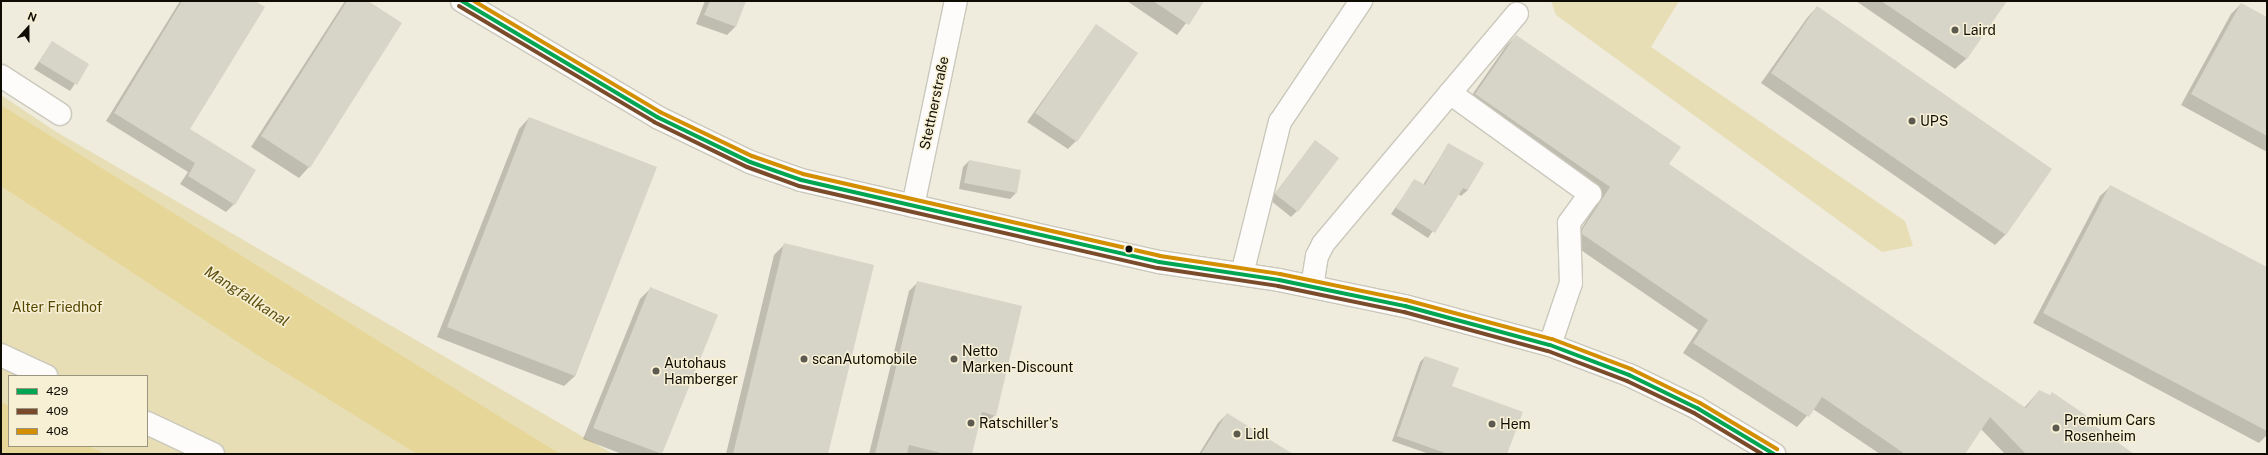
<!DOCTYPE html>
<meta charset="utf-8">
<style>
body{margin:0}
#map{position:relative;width:2268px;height:455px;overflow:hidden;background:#efecdd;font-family:"Public Sans",sans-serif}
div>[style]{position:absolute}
.green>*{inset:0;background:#e7deb6}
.water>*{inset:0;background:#e6d798}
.shadow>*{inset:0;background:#0003}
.building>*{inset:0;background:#d7d4c8}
.roads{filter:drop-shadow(1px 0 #cac8bc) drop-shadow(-1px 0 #cac8bc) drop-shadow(0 1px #cac8bc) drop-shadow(0 -1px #cac8bc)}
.minor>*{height:22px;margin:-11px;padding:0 11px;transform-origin:11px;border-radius:11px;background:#fdfcfa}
.bus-1>*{height:4px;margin:-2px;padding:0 2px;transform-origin:2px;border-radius:2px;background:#00a651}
.bus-2>*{height:4px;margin:-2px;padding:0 2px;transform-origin:2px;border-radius:2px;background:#7a4b2a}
.bus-3>*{height:4px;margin:-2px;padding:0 2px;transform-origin:2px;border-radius:2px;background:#d48f01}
.dots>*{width:11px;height:11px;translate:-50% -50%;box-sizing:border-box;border:2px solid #f7f0d5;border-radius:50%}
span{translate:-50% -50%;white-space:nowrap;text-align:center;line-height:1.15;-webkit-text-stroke:3px #f7f0d5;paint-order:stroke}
.poi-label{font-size:14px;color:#0f0c04}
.left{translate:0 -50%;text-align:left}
.street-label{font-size:14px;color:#0f0c04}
.park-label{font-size:14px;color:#544600}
.water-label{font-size:15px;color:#5f5111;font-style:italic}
.frame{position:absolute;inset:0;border:2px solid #0f0c04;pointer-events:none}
.legend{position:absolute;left:8px;top:375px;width:140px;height:72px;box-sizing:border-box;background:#f7f0d5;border:1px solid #9a9581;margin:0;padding:5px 7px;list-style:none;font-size:12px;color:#0f0c04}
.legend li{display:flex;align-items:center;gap:8px;height:20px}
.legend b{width:20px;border:1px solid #9a9581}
.north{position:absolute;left:8px;top:8px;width:40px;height:40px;-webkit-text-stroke:3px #f7f0d5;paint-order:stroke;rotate:21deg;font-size:11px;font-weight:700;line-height:16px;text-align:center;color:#0f0c04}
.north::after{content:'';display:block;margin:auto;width:14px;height:18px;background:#0f0c04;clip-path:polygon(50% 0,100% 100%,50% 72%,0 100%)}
</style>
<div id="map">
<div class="green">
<div style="clip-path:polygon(1551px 1px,1679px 1px,1651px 47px,1905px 221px,1913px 246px,1882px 252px,1556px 15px)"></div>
<div style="clip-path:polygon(evenodd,1px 95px,55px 131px,613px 454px,1px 454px,1px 95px,9px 376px,147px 376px,147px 446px,9px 446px,9px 376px)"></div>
</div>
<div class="water">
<div style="clip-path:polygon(1px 105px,274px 276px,560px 454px,417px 454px,262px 358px,1px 186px)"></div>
<div style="clip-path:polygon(1px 402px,9px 406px,9px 446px,89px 446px,105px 454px,1px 454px)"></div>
</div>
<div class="shadow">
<div style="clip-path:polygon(180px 1px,253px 1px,188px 130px,234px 204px,226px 212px,180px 184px,188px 172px,106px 121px)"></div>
<div style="clip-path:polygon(345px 1px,366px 1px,309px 167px,299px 178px,251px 147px)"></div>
<div style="clip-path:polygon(705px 1px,745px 1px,735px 27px,727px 35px,696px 24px)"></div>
<div style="clip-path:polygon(1127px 1px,1203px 1px,1177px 35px)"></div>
<div style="clip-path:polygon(1856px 1px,2006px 1px,1966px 59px,1955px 69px)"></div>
<div style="clip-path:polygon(2241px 4px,2267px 18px,2267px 152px,2181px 105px,2231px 14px)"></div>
<div style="clip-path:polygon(1817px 7px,2051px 169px,2005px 235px,1995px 245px,1761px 83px,1807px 18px)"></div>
<div style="clip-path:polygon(1096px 25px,1076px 141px,1068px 149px,1027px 122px)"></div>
<div style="clip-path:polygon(1516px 36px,1668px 164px,2024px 408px,2039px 391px,2086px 421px,2121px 454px,2005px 454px,1981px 429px,1964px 454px,1880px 454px,1813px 409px,1797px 427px,1683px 353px,1698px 330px,1572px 244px,1600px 198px,1465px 105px,1506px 46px)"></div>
<div style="clip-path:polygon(52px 42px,88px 64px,70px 91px,34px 69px)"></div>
<div style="clip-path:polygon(529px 118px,655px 167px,575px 376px,564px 386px,437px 337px,519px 129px)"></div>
<div style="clip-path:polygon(1315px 141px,1297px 211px,1291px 217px,1270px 200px)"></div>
<div style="clip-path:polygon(1448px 145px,1468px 190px,1461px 196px,1458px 194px,1428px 238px,1391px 214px,1415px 180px,1423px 185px)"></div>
<div style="clip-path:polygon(969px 161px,1016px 193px,1010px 199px,959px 189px,963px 167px)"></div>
<div style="clip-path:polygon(2111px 186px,2267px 268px,2267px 435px,2259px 443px,2033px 323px,2100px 196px)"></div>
<div style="clip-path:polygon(785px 244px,827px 454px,726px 454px,774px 255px)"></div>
<div style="clip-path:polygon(918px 282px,995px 415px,986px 424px,978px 422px,971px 454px,869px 454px,909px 291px)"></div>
<div style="clip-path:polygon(651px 288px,717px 315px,661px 454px,622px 454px,583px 439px,640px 299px)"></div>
<div style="clip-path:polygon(1425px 357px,1506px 454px,1429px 454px,1392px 441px,1420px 362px)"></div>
<div style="clip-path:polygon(1227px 414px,1291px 454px,1199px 454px,1218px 423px)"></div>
</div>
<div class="building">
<div style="clip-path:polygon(182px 1px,255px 1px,265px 7px,190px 129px,256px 170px,235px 205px,188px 176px,195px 163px,114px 113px)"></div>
<div style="clip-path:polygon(347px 1px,368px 1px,402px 23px,310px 168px,261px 136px)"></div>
<div style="clip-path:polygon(710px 1px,746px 1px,736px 27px,704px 15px)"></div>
<div style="clip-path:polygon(1153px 1px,1204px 1px,1189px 25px)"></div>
<div style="clip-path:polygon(1881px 1px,2007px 1px,1967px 59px)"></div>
<div style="clip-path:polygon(2241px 3px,2267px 17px,2267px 136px,2191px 94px)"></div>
<div style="clip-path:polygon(1817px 6px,2052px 169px,2006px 235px,1771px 73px)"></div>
<div style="clip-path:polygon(1096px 24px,1138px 53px,1077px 142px,1035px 113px)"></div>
<div style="clip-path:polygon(1516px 35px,1681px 147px,1669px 164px,2026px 408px,2039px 390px,2050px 395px,2052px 392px,2090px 418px,2088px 421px,2134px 454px,2026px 454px,1990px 417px,1965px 454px,1905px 454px,1822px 397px,1809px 417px,1693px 343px,1708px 320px,1582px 234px,1582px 230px,1610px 187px,1475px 94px)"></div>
<div style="clip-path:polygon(52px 41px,89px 64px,77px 85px,39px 62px)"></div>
<div style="clip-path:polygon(529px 117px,657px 167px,575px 376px,447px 327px)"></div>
<div style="clip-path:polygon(1315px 140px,1339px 158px,1298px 212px,1275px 194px)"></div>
<div style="clip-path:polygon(1448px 143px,1484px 163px,1468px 190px,1463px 188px,1435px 233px,1396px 208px,1414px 179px,1425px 185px)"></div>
<div style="clip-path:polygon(969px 160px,1021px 170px,1017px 193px,964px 183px)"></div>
<div style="clip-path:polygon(2110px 185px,2267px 267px,2267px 431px,2043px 313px)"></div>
<div style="clip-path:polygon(784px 243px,874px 265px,828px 454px,733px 454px)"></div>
<div style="clip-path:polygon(917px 281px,1022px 306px,996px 416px,982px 412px,972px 454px,945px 454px,909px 445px,907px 454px,875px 454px)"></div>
<div style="clip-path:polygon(650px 287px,718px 315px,662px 454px,593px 428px)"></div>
<div style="clip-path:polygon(1425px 356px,1459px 368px,1452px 386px,1523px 412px,1507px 454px,1448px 454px,1397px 436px)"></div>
<div style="clip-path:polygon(1227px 413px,1293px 454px,1201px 454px)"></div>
</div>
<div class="roads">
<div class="minor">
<div style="left:462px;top:1px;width:227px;rotate:30.7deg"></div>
<div style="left:657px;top:117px;width:103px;rotate:25.8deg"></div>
<div style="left:750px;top:162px;width:54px;rotate:19.4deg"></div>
<div style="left:801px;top:180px;width:235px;rotate:13deg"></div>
<div style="left:1030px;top:233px;width:132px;rotate:12.7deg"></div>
<div style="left:1159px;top:262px;width:121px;rotate:8.5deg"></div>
<div style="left:1279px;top:280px;width:129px;rotate:11.7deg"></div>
<div style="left:1405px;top:306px;width:150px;rotate:15.1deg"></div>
<div style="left:1550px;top:345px;width:85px;rotate:20.8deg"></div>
<div style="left:1629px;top:375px;width:76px;rotate:25.9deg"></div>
<div style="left:1697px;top:408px;width:90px;rotate:30.9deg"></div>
<div style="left:1px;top:76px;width:70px;rotate:32.8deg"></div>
<div style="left:1450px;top:93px;width:173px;rotate:35.8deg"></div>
<div style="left:1590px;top:194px;width:36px;rotate:126deg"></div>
<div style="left:1569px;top:223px;width:60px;rotate:88.1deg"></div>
<div style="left:1571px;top:283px;width:65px;rotate:108.7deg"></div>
<div style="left:913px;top:206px;width:209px;rotate:-78.2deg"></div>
<div style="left:1242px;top:274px;width:157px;rotate:-76deg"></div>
<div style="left:1280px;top:122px;width:146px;rotate:-56.2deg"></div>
<div style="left:1312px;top:287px;width:31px;rotate:-81deg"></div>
<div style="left:1317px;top:256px;width:13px;rotate:-63deg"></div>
<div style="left:1323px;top:244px;width:301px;rotate:-49.9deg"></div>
<div style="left:1px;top:355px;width:50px;rotate:25deg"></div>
<div style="left:147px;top:423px;width:73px;rotate:25.2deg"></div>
</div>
</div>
<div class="bus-1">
<div style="left:462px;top:1px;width:227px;rotate:30.7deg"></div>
<div style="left:657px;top:117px;width:103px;rotate:25.8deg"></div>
<div style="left:750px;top:162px;width:54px;rotate:19.4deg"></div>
<div style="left:801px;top:180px;width:367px;rotate:12.9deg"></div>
<div style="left:1159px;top:262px;width:121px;rotate:8.5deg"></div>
<div style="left:1279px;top:280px;width:129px;rotate:11.7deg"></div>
<div style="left:1405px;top:306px;width:150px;rotate:15.1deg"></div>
<div style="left:1550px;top:345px;width:85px;rotate:20.8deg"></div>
<div style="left:1629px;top:375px;width:76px;rotate:25.9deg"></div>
<div style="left:1697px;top:408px;width:90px;rotate:30.9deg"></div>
</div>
<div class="bus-2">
<div style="left:459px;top:6px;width:227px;rotate:30.7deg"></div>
<div style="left:654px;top:122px;width:103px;rotate:25.8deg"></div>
<div style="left:747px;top:167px;width:55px;rotate:20.1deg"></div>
<div style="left:799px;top:186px;width:368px;rotate:12.9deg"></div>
<div style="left:1158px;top:268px;width:121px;rotate:8.5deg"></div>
<div style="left:1278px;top:286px;width:129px;rotate:11.7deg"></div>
<div style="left:1404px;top:312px;width:149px;rotate:15.2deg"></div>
<div style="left:1548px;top:351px;width:85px;rotate:20.8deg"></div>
<div style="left:1627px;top:381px;width:74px;rotate:25.5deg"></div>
<div style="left:1694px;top:413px;width:79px;rotate:31.1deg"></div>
</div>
<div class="bus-3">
<div style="left:474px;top:1px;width:217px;rotate:30.8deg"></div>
<div style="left:660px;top:112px;width:102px;rotate:25.6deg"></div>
<div style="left:752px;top:156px;width:54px;rotate:19.4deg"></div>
<div style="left:803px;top:174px;width:366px;rotate:12.9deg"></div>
<div style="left:1160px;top:256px;width:121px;rotate:8.5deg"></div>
<div style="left:1280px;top:274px;width:129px;rotate:11.7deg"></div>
<div style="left:1406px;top:300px;width:151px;rotate:15deg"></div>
<div style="left:1552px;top:339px;width:85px;rotate:20.8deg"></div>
<div style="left:1631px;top:369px;width:77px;rotate:26.2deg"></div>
<div style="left:1700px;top:403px;width:90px;rotate:30.9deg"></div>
</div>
<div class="dots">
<div style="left:1955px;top:30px;background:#5d5a50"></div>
<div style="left:1912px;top:121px;background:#5d5a50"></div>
<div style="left:1129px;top:249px;background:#0f0c04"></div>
<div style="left:804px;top:359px;background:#5d5a50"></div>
<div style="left:954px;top:359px;background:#5d5a50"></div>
<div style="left:656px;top:371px;background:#5d5a50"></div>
<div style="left:971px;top:423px;background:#5d5a50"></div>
<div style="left:1492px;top:424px;background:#5d5a50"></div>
<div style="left:2056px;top:428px;background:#5d5a50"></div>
<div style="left:1237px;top:434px;background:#5d5a50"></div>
</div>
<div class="poi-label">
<span class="left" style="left:1963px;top:30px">Laird</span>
<span class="left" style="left:1920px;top:121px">UPS</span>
<span class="left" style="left:962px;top:359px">Netto<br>Marken-Discount</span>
<span class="left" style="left:812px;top:359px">scanAutomobile</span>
<span class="left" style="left:664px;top:371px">Autohaus<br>Hamberger</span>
<span class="left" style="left:2064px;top:428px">Premium Cars<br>Rosenheim</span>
<span class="left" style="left:979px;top:423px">Ratschiller's</span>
<span class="left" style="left:1500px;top:424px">Hem</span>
<span class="left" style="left:1245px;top:434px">Lidl</span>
</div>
<div class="street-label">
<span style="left:934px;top:103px;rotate:-78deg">Stettnerstraße</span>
</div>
<div class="park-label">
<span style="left:57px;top:307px">Alter Friedhof</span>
</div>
<div class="water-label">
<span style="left:247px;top:296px;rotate:33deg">Mangfallkanal</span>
</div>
<div class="frame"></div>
<ul class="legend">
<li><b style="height:5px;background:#00a651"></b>429</li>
<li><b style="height:5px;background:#7a4b2a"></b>409</li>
<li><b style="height:5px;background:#d48f01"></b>408</li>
</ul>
<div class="north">N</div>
</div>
